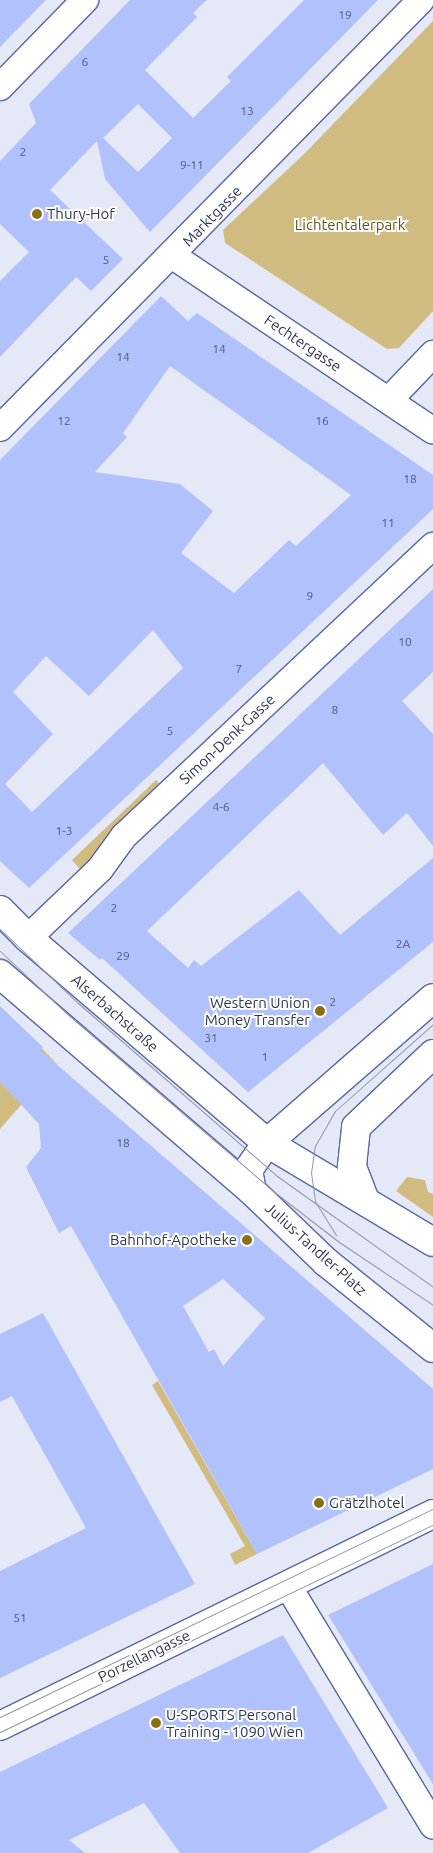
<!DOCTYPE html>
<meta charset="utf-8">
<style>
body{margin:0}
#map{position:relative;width:433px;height:1853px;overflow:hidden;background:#e5e9f7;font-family:Ubuntu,sans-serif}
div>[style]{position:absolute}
.green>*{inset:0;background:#d0bc81}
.building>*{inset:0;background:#b1c1fb}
.roads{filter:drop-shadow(1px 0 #5866a1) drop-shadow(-1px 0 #5866a1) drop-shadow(0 1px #5866a1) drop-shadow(0 -1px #5866a1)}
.street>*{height:26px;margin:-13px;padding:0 13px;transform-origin:13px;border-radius:13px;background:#fff}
.secondary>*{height:28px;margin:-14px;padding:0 14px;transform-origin:14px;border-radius:14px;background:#fff}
.tram>*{height:1px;margin:-0.5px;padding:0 0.5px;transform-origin:0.5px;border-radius:0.5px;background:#8f95a9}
.dots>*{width:14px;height:14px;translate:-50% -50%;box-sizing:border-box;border:2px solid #fff;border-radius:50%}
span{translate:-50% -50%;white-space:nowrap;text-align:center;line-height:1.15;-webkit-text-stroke:4px #fff;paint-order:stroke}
.number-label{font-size:12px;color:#505a7c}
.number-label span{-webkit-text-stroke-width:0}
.poi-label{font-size:15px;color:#303751}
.left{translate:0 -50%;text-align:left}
.right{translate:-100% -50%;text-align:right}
.street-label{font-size:15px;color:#303751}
.park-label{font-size:15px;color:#655416}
</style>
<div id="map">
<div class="green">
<div style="clip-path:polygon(433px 21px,433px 311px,399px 348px,387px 349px,225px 243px,223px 230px,303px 155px)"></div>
<div style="clip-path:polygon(156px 780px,161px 786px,81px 870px,72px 860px)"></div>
<div style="clip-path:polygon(0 1006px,57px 1064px,0 1129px)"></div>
<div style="clip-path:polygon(407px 1177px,425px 1180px,428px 1192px,433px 1194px,433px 1217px,396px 1191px)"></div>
<div style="clip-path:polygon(158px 1381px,257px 1554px,235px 1565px,230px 1554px,245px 1546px,152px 1385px)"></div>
</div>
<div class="building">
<div style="clip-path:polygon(0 0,46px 0,0 47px)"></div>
<div style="clip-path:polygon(evenodd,130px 0,207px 0,193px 13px,197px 17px,145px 70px,193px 118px,231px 81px,227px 77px,304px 0,378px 0,150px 232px,105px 179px,97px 141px,50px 190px,123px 259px,91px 291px,76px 277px,0 357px,0 281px,29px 252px,0 224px,0 161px,36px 123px,29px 104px,130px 0,138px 104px,172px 138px,138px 172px,103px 138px,138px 104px)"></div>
<div style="clip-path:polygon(evenodd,161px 296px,188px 321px,197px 313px,433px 475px,433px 509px,29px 888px,0 861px,0 460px,161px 296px,170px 366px,351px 495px,296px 546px,289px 540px,234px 593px,181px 553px,213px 511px,180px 484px,95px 472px,127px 437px,123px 433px,170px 366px,161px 296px,153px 630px,183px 668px,32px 812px,5px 784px,53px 734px,13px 692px,46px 656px,89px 696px,153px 630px)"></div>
<div style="clip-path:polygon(433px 589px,433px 672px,402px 701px,433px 734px,433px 846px,407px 813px,383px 835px,323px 763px,147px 931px,188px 968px,194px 960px,201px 966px,299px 890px,340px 935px,433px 858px,433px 942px,248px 1092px,102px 958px,100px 960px,68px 933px)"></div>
<div style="clip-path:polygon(evenodd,0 1006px,43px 1047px,40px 1050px,433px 1389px,433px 1469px,257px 1554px,71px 1226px,59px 1233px,26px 1167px,41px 1148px,39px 1124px,0 1082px,0 1006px,223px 1279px,265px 1318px,223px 1366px,214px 1349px,209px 1352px,183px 1306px,223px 1279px)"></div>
<div style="clip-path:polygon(43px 1313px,195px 1584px,0 1678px,0 1571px,86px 1528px,12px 1396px,0 1402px,0 1334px)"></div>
<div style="clip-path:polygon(433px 1564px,433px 1784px,328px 1615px)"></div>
<div style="clip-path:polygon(283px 1635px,388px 1808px,308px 1853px,180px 1853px,144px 1803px,69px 1840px,85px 1853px,0 1853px,0 1772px)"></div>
</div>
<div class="roads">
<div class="street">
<div style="left:0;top:87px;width:122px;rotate:-45.7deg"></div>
<div style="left:173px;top:256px;width:313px;rotate:33.9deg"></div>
<div style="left:389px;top:400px;width:64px;rotate:-46.3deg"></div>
<div style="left:0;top:428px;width:600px;rotate:-45.47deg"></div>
<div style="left:28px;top:938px;width:100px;rotate:-43.8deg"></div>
<div style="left:100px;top:869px;width:41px;rotate:-54deg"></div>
<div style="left:124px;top:836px;width:424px;rotate:-43.2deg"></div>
<div style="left:288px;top:1586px;width:280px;rotate:58.8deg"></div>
</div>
<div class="secondary">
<div style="left:0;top:910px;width:40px;rotate:45deg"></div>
<div style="left:28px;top:938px;width:315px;rotate:40.6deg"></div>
<div style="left:267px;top:1143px;width:193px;rotate:30.8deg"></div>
<div style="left:0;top:974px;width:333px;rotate:40.7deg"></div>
<div style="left:252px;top:1191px;width:103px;rotate:43.8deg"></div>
<div style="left:326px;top:1262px;width:137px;rotate:38.8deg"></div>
<div style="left:252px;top:1191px;width:21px;rotate:-101deg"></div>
<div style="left:248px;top:1170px;width:33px;rotate:-55deg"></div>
<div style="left:267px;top:1143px;width:220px;rotate:-41.1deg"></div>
<div style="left:364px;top:1198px;width:34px;rotate:-111deg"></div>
<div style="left:352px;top:1166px;width:39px;rotate:-84deg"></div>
<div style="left:356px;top:1127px;width:106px;rotate:-43.5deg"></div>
<div style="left:0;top:1726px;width:482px;rotate:-26.1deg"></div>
</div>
</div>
<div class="tram">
<div style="left:0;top:929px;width:108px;rotate:43.5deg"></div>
<div style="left:78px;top:1003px;width:264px;rotate:41deg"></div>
<div style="left:277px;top:1176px;width:191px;rotate:35.4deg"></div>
<div style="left:0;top:951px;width:89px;rotate:43.2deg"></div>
<div style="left:65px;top:1012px;width:274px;rotate:40.7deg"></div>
<div style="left:273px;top:1191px;width:83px;rotate:37.7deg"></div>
<div style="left:339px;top:1242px;width:113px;rotate:33.8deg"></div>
<div style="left:336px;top:1235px;width:40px;rotate:-122deg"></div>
<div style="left:315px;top:1201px;width:28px;rotate:-98deg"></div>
<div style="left:311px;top:1173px;width:27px;rotate:-82deg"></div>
<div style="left:315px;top:1146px;width:40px;rotate:-60.3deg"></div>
<div style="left:335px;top:1111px;width:131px;rotate:-41.6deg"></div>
<div style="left:0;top:1717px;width:480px;rotate:-25.7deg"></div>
<div style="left:0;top:1732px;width:480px;rotate:-25.6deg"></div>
</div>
<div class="dots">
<div style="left:37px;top:214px;background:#897012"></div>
<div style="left:320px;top:1011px;background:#897012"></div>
<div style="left:247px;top:1240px;background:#897012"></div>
<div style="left:319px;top:1503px;background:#897012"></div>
<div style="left:156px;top:1723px;background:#897012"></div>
</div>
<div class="number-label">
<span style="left:345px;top:15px">19</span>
<span style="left:85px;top:62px">6</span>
<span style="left:247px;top:111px">13</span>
<span style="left:23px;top:152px">2</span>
<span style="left:192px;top:165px">9-11</span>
<span style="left:106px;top:260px">5</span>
<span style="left:219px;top:349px">14</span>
<span style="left:123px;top:357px">14</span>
<span style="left:64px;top:421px">12</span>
<span style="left:322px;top:421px">16</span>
<span style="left:410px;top:479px">18</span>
<span style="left:388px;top:523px">11</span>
<span style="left:310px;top:596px">9</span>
<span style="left:405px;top:642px">10</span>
<span style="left:239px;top:669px">7</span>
<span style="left:335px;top:710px">8</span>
<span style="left:170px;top:731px">5</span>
<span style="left:221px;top:807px">4-6</span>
<span style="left:64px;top:831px">1-3</span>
<span style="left:114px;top:908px">2</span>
<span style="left:403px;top:944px">2A</span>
<span style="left:123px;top:956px">29</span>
<span style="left:333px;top:1002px">2</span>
<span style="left:211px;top:1038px">31</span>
<span style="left:265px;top:1057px">1</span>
<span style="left:123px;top:1143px">18</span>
<span style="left:20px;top:1618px">51</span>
</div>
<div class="poi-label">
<span class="left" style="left:47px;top:214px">Thury-Hof</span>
<span class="right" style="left:310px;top:1011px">Western Union<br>Money Transfer</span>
<span class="right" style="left:237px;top:1240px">Bahnhof-Apotheke</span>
<span class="left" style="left:329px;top:1503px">Grätzlhotel</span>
<span class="left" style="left:166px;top:1723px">U-SPORTS Personal<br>Training - 1090 Wien</span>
</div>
<div class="street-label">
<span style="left:212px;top:216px;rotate:-46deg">Marktgasse</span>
<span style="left:303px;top:343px;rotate:34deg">Fechtergasse</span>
<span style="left:227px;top:739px;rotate:-43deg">Simon-Denk-Gasse</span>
<span style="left:115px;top:1013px;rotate:41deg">Alserbachstraße</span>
<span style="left:316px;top:1249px;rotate:42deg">Julius-Tandler-Platz</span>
<span style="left:144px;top:1656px;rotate:-26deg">Porzellangasse</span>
</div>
<div class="park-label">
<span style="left:350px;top:225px">Lichtentalerpark</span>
</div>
</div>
